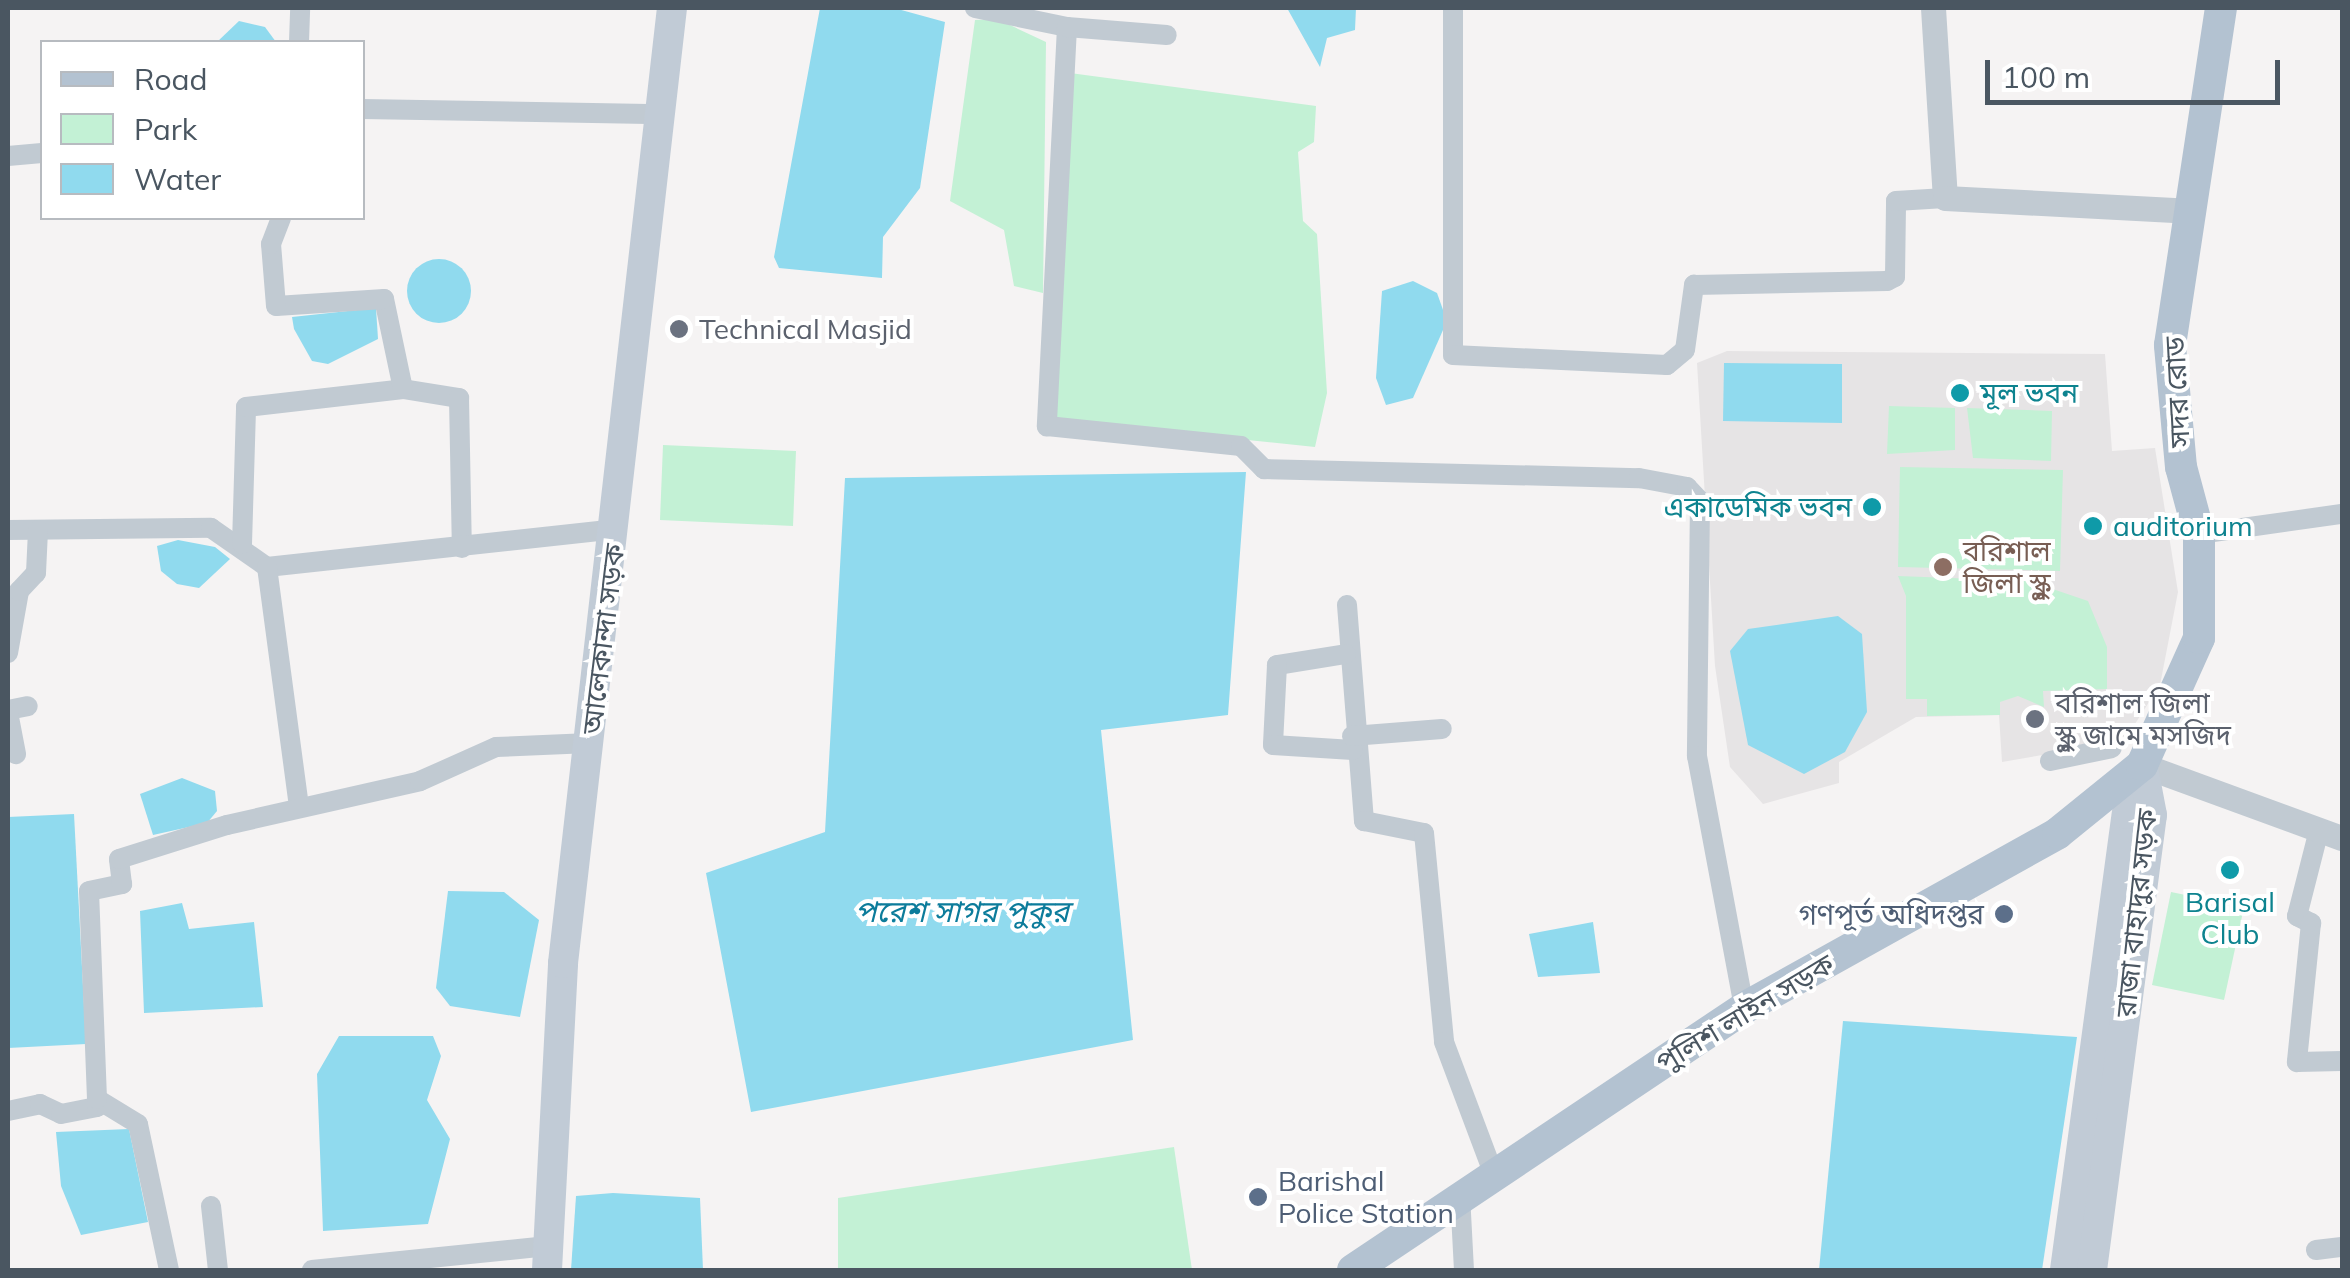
<!DOCTYPE html>
<meta charset="utf-8">
<style>
body{margin:0}
#map{position:relative;width:2350px;height:1278px;overflow:hidden;background:#f5f3f3;font-family:Mulish,"Noto Sans Bengali",sans-serif}
div>[style]{position:absolute}
.education>*{inset:0;background:#e6e4e5}
.green>*{inset:0;background:#c3f1d5}
.water>*{inset:0;background:#90daee}
.round{border-radius:50%}
.minor>*{height:20px;margin:-10px;padding:0 10px;transform-origin:10px;border-radius:10px;background:#c1cad2}
.tertiary>*{height:25px;margin:-12.5px;padding:0 12.5px;transform-origin:12.5px;border-radius:12.5px;background:#c1cad2}
.secondary>*{height:30px;margin:-15px;padding:0 15px;transform-origin:15px;border-radius:15px;background:#c1cbd6}
.primary>*{height:32px;margin:-16px;padding:0 16px;transform-origin:16px;border-radius:16px;background:#b3c2d1}
.dots>*{width:28px;height:28px;translate:-50% -50%;box-sizing:border-box;border:5px solid #fff;border-radius:50%}
span{translate:-50% -50%;white-space:nowrap;text-align:center;line-height:1.15;-webkit-text-stroke:8px #fff;paint-order:stroke}
.worship-label{font-size:28px;color:#5b616d}
.left{translate:0 -50%;text-align:left}
.street-label{font-size:28px;color:#4a5661}
.culture-label{font-size:28px;color:#0d838f}
.right{translate:-100% -50%;text-align:right}
.education-label{font-size:28px;color:#785e54}
.service-label{font-size:28px;color:#4e5e75}
.water-label{font-size:30px;color:#0c7c9b;font-style:italic}
.frame{position:absolute;inset:0;border:10px solid #4a5661;pointer-events:none}
.legend{position:absolute;left:40px;top:40px;width:325px;height:180px;box-sizing:border-box;background:#fff;border:2px solid #b7bbc0;margin:0;padding:12px 18px;list-style:none;font-size:30px;color:#4a5661}
.legend li{display:flex;align-items:center;gap:20px;height:50px}
.legend b{width:50px;border:2px solid #b7bbc0}
.scale{position:absolute;left:1985px;top:60px;width:295px;height:45px;box-sizing:border-box;border:5px solid #4a5661;border-top:0;padding-left:12px;font-size:30px;line-height:35px;white-space:nowrap;color:#4a5661;-webkit-text-stroke:8px #fff;paint-order:stroke}
</style>
<div id="map">
<div class="education">
<div style="clip-path:polygon(1727px 351px,2105px 354px,2112px 451px,2155px 448px,2178px 592px,2160px 685px,2124px 741px,2002px 762px,1999px 715px,1916px 717px,1839px 762px,1839px 783px,1763px 804px,1730px 767px,1715px 666px,1697px 363px)"></div>
</div>
<div class="green">
<div style="clip-path:polygon(997px 19px,1046px 42px,1043px 293px,1014px 286px,1004px 230px,950px 201px,975px 20px)"></div>
<div style="clip-path:polygon(1070px 73px,1316px 106px,1314px 142px,1298px 152px,1303px 221px,1317px 234px,1327px 393px,1315px 447px,1053px 420px)"></div>
<div style="clip-path:polygon(1889px 406px,1955px 408px,1955px 450px,1887px 454px)"></div>
<div style="clip-path:polygon(1967px 408px,2052px 411px,2051px 461px,1973px 458px)"></div>
<div style="clip-path:polygon(663px 445px,796px 451px,793px 526px,660px 520px)"></div>
<div style="clip-path:polygon(1900px 467px,2063px 470px,2060px 571px,1898px 567px)"></div>
<div style="clip-path:polygon(1898px 576px,2029px 581px,2088px 601px,2107px 647px,2107px 689px,2043px 691px,2044px 707px,2018px 696px,2000px 702px,2000px 715px,1927px 716px,1927px 699px,1906px 699px,1906px 596px)"></div>
<div style="clip-path:polygon(2171px 892px,2244px 907px,2224px 1000px,2152px 985px)"></div>
<div style="clip-path:polygon(1174px 1147px,1192px 1270px,838px 1270px,838px 1198px)"></div>
</div>
<div class="water">
<div style="clip-path:polygon(820px 8px,894px 8px,945px 22px,920px 188px,883px 237px,882px 278px,779px 268px,774px 257px)"></div>
<div style="clip-path:polygon(1287px 8px,1356px 8px,1355px 30px,1327px 38px,1320px 67px)"></div>
<div style="clip-path:polygon(239px 21px,265px 27px,276px 42px,217px 42px)"></div>
<div class="round" style="left:407px;top:259px;width:64px;height:64px"></div>
<div style="clip-path:polygon(1413px 281px,1437px 293px,1447px 321px,1413px 398px,1386px 405px,1376px 378px,1382px 291px)"></div>
<div style="clip-path:polygon(376px 308px,378px 339px,328px 364px,312px 361px,294px 329px,292px 317px)"></div>
<div style="clip-path:polygon(1724px 363px,1842px 364px,1842px 423px,1723px 421px)"></div>
<div style="clip-path:polygon(1246px 472px,1228px 715px,1101px 730px,1133px 1040px,751px 1112px,706px 873px,825px 832px,845px 478px)"></div>
<div style="clip-path:polygon(178px 540px,215px 547px,230px 559px,199px 588px,177px 584px,161px 571px,157px 546px)"></div>
<div style="clip-path:polygon(1838px 616px,1862px 634px,1867px 712px,1845px 752px,1804px 774px,1748px 745px,1730px 651px,1748px 629px)"></div>
<div style="clip-path:polygon(182px 778px,215px 791px,217px 811px,207px 823px,153px 835px,140px 794px)"></div>
<div style="clip-path:polygon(74px 814px,86px 1044px,8px 1048px,8px 817px)"></div>
<div style="clip-path:polygon(448px 891px,504px 892px,539px 920px,520px 1017px,450px 1006px,436px 988px)"></div>
<div style="clip-path:polygon(182px 903px,189px 929px,254px 922px,263px 1007px,144px 1013px,140px 911px)"></div>
<div style="clip-path:polygon(1593px 922px,1600px 973px,1538px 977px,1529px 934px)"></div>
<div style="clip-path:polygon(1843px 1021px,2077px 1037px,2042px 1270px,1819px 1270px)"></div>
<div style="clip-path:polygon(339px 1036px,433px 1036px,441px 1056px,427px 1100px,450px 1139px,428px 1224px,323px 1231px,317px 1074px)"></div>
<div style="clip-path:polygon(129px 1129px,148px 1222px,81px 1235px,61px 1186px,56px 1132px)"></div>
<div style="clip-path:polygon(613px 1193px,700px 1198px,703px 1270px,571px 1270px,576px 1196px)"></div>
</div>
<div class="minor">
<div style="left:975px;top:8px;width:94px;rotate:11.7deg"></div>
<div style="left:1067px;top:27px;width:400px;rotate:92.9deg"></div>
<div style="left:1047px;top:426px;width:195px;rotate:5.9deg"></div>
<div style="left:1241px;top:446px;width:33px;rotate:45deg"></div>
<div style="left:1264px;top:469px;width:375px;rotate:1.4deg"></div>
<div style="left:1639px;top:478px;width:49px;rotate:10.6deg"></div>
<div style="left:1687px;top:487px;width:19px;rotate:47deg"></div>
<div style="left:1700px;top:501px;width:255px;rotate:90.7deg"></div>
<div style="left:1697px;top:756px;width:256px;rotate:79.4deg"></div>
<div style="left:1453px;top:8px;width:347px;rotate:90deg"></div>
<div style="left:1453px;top:355px;width:214px;rotate:2.7deg"></div>
<div style="left:1667px;top:365px;width:23px;rotate:-40deg"></div>
<div style="left:1685px;top:350px;width:66px;rotate:-82.1deg"></div>
<div style="left:1694px;top:285px;width:193px;rotate:-1.2deg"></div>
<div style="left:1887px;top:281px;width:9px;rotate:-27deg"></div>
<div style="left:1895px;top:277px;width:76px;rotate:-89.2deg"></div>
<div style="left:1896px;top:201px;width:49px;rotate:-3.5deg"></div>
<div style="left:1067px;top:27px;width:100px;rotate:4.6deg"></div>
<div style="left:299px;top:42px;width:34px;rotate:-88deg"></div>
<div style="left:362px;top:109px;width:301px;rotate:1deg"></div>
<div style="left:8px;top:156px;width:34px;rotate:-5deg"></div>
<div style="left:403px;top:389px;width:57px;rotate:9.1deg"></div>
<div style="left:459px;top:398px;width:150px;rotate:88.9deg"></div>
<div style="left:8px;top:530px;width:203px;rotate:-0.6deg"></div>
<div style="left:211px;top:528px;width:68px;rotate:34.9deg"></div>
<div style="left:267px;top:567px;width:352px;rotate:-6.2deg"></div>
<div style="left:2199px;top:534px;width:144px;rotate:-8deg"></div>
<div style="left:242px;top:544px;width:137px;rotate:-88.3deg"></div>
<div style="left:246px;top:407px;width:158px;rotate:-6.5deg"></div>
<div style="left:403px;top:389px;width:92px;rotate:-101.9deg"></div>
<div style="left:384px;top:299px;width:108px;rotate:176.3deg"></div>
<div style="left:276px;top:306px;width:62px;rotate:-94.6deg"></div>
<div style="left:271px;top:244px;width:28px;rotate:-69deg"></div>
<div style="left:267px;top:567px;width:241px;rotate:82.4deg"></div>
<div style="left:1347px;top:605px;width:217px;rotate:85.5deg"></div>
<div style="left:1364px;top:821px;width:61px;rotate:11.3deg"></div>
<div style="left:1424px;top:833px;width:210px;rotate:84.5deg"></div>
<div style="left:1444px;top:1042px;width:137px;rotate:69.4deg"></div>
<div style="left:8px;top:653px;width:63px;rotate:-79.9deg"></div>
<div style="left:19px;top:591px;width:25px;rotate:-47deg"></div>
<div style="left:36px;top:573px;width:43px;rotate:-87.3deg"></div>
<div style="left:1346px;top:654px;width:70px;rotate:170.9deg"></div>
<div style="left:1277px;top:665px;width:80px;rotate:92.9deg"></div>
<div style="left:1273px;top:745px;width:80px;rotate:3.6deg"></div>
<div style="left:8px;top:710px;width:20px;rotate:-11deg"></div>
<div style="left:8px;top:712px;width:43px;rotate:79.2deg"></div>
<div style="left:1352px;top:736px;width:90px;rotate:-4.4deg"></div>
<div style="left:2050px;top:761px;width:63px;rotate:-11.8deg"></div>
<div style="left:2319px;top:830px;width:89px;rotate:104.3deg"></div>
<div style="left:2297px;top:916px;width:16px;rotate:27deg"></div>
<div style="left:2311px;top:923px;width:140px;rotate:95.8deg"></div>
<div style="left:2297px;top:1062px;width:45px;rotate:-1.3deg"></div>
<div style="left:8px;top:1111px;width:33px;rotate:-12deg"></div>
<div style="left:40px;top:1104px;width:23px;rotate:25deg"></div>
<div style="left:61px;top:1114px;width:37px;rotate:-11deg"></div>
<div style="left:97px;top:1107px;width:8px;rotate:-90deg"></div>
<div style="left:1460px;top:1194px;width:76px;rotate:87deg"></div>
<div style="left:211px;top:1206px;width:64px;rotate:83.8deg"></div>
<div style="left:2316px;top:1250px;width:26px;rotate:-7deg"></div>
<div style="left:169px;top:1270px;width:149px;rotate:-102deg"></div>
<div style="left:138px;top:1124px;width:48px;rotate:-148.6deg"></div>
<div style="left:97px;top:1099px;width:208px;rotate:-92.2deg"></div>
<div style="left:89px;top:891px;width:34px;rotate:-12deg"></div>
<div style="left:122px;top:884px;width:25px;rotate:-97deg"></div>
<div style="left:119px;top:859px;width:113px;rotate:-17.5deg"></div>
<div style="left:227px;top:825px;width:198px;rotate:-12.8deg"></div>
<div style="left:420px;top:781px;width:83px;rotate:-24.1deg"></div>
<div style="left:496px;top:747px;width:94px;rotate:-2.4deg"></div>
<div style="left:312px;top:1270px;width:237px;rotate:-5.8deg"></div>
</div>
<div class="tertiary">
<div style="left:1933px;top:8px;width:190px;rotate:86.4deg"></div>
<div style="left:1945px;top:198px;width:248px;rotate:3deg"></div>
<div style="left:2142px;top:765px;width:213px;rotate:20.1deg"></div>
</div>
<div class="secondary">
<div style="left:547px;top:1270px;width:307px;rotate:-87deg"></div>
<div style="left:563px;top:963px;width:961px;rotate:-83.49deg"></div>
<div style="left:2065px;top:1270px;width:460px;rotate:-82.3deg"></div>
<div style="left:2127px;top:814px;width:51px;rotate:-73deg"></div>
<div style="left:2092px;top:1270px;width:459px;rotate:-82.5deg"></div>
<div style="left:2152px;top:815px;width:48px;rotate:-100.8deg"></div>
</div>
<div class="primary">
<div style="left:1353px;top:1270px;width:471px;rotate:-33.8deg"></div>
<div style="left:1744px;top:1008px;width:359px;rotate:-29.1deg"></div>
<div style="left:2058px;top:833px;width:108px;rotate:-39deg"></div>
<div style="left:2142px;top:765px;width:139px;rotate:-65.8deg"></div>
<div style="left:2199px;top:638px;width:104px;rotate:-90deg"></div>
<div style="left:2199px;top:534px;width:69px;rotate:-105deg"></div>
<div style="left:2181px;top:467px;width:122px;rotate:-95.2deg"></div>
<div style="left:2170px;top:345px;width:341px;rotate:-81.4deg"></div>
</div>
<div class="dots">
<div style="left:679px;top:329px;background:#6b7280"></div>
<div style="left:1960px;top:393px;background:#0f9aa8"></div>
<div style="left:1872px;top:507px;background:#0f9aa8"></div>
<div style="left:2093px;top:526px;background:#0f9aa8"></div>
<div style="left:1943px;top:567px;background:#8d6e63"></div>
<div style="left:2035px;top:719px;background:#6b7280"></div>
<div style="left:2230px;top:870px;background:#0f9aa8"></div>
<div style="left:2004px;top:914px;background:#5c6f8a"></div>
<div style="left:1258px;top:1197px;background:#5c6f8a"></div>
</div>
<div class="worship-label">
<span class="left" style="left:699px;top:329px">Technical Masjid</span>
<span class="left" style="left:2055px;top:719px">বরিশাল জিলা<br>স্কুল জামে মসজিদ</span>
</div>
<div class="street-label">
<span style="left:2177px;top:392px;rotate:-93deg">সদর রোড</span>
<span style="left:603px;top:639px;rotate:-83deg">আলেকান্দা সড়ক</span>
<span style="left:2136px;top:913px;rotate:-84deg">রাজা বাহাদুর সড়ক</span>
<span style="left:1745px;top:1013px;rotate:-31deg">পুলিশ লাইন সড়ক</span>
</div>
<div class="culture-label">
<span class="left" style="left:1980px;top:393px">মূল ভবন</span>
<span class="right" style="left:1852px;top:507px">একাডেমিক ভবন</span>
<span class="left" style="left:2113px;top:526px">auditorium</span>
<span style="left:2230px;top:918px">Barisal<br>Club</span>
</div>
<div class="education-label">
<span class="left" style="left:1963px;top:567px">বরিশাল<br>জিলা স্কুল</span>
</div>
<div class="service-label">
<span class="right" style="left:1984px;top:914px">গণপূর্ত অধিদপ্তর</span>
<span class="left" style="left:1278px;top:1197px">Barishal<br>Police Station</span>
</div>
<div class="water-label">
<span style="left:962px;top:911px">পরেশ সাগর পুকুর</span>
</div>
<div class="frame"></div>
<ul class="legend">
<li><b style="height:12px;background:#b3c2d1"></b>Road</li>
<li><b style="height:28px;background:#c3f1d5"></b>Park</li>
<li><b style="height:28px;background:#90daee"></b>Water</li>
</ul>
<div class="scale">100 m</div>
</div>
